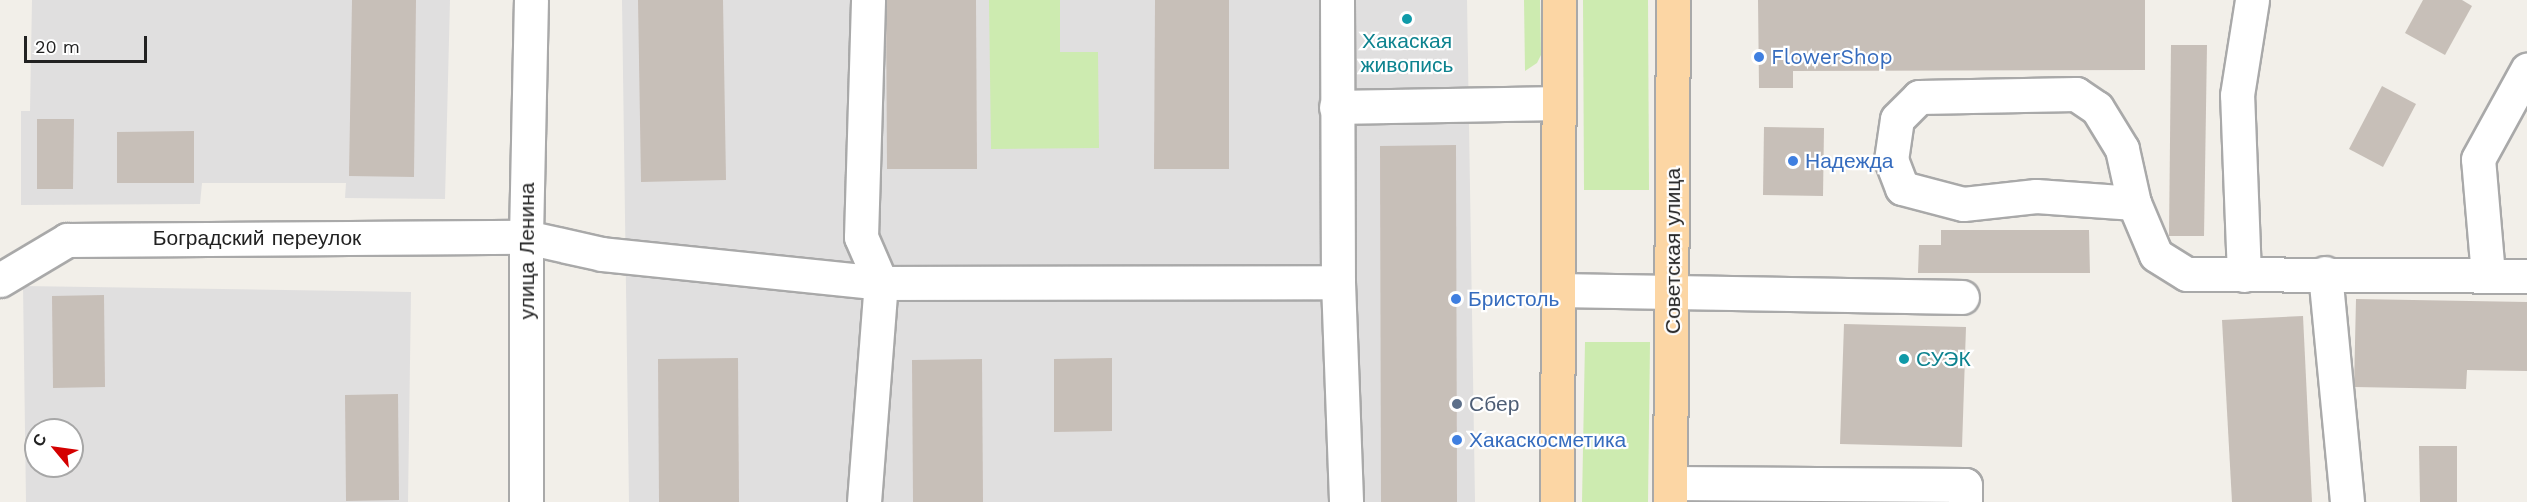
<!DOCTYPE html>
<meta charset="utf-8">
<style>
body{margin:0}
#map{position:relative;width:2527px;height:502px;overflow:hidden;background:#f2efe9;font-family:"Work Sans",sans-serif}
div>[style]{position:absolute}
.residential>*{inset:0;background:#e0dfdf}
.grass>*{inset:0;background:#cdebb0}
.building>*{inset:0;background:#c7bfb8}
.roads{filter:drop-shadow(2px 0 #a9a9a9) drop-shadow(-2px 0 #a9a9a9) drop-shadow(0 2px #a9a9a9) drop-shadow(0 -2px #a9a9a9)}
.minor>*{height:33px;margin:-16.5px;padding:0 16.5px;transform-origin:16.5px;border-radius:16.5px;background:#fff}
.major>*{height:33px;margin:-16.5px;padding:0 16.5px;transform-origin:16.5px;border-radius:16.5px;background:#fcd6a4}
.dots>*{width:16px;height:16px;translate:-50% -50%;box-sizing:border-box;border:3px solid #fff;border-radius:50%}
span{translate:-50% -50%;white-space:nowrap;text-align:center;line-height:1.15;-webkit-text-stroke:4.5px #fff;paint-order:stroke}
.culture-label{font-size:21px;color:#0d838f}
.left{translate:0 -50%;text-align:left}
.shop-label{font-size:21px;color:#366cbe}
.street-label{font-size:21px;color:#222}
.service-label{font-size:21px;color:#4e5e75}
.north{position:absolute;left:24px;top:418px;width:60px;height:60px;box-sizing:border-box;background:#fff;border:2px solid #a7a7a7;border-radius:50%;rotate:299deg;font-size:16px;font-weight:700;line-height:24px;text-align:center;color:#222}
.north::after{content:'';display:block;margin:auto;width:21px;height:27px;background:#d40000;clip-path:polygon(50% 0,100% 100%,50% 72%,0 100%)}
.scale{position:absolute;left:24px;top:36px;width:123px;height:27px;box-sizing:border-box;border:3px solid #222;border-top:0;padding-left:8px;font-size:18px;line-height:21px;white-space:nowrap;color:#222;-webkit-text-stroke:4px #fff;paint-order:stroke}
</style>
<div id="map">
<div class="residential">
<div style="clip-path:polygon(32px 0,450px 0,445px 199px,345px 198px,346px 183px,202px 183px,200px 204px,21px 205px,21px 111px,30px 111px)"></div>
<div style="clip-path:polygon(622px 0,1467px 0,1475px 502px,629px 502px)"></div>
<div style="clip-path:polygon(evenodd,23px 286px,411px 292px,408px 502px,26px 502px,23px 286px,36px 430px,72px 430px,72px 466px,36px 466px,36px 430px)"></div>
</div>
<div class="grass">
<div style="clip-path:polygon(989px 0,1060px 0,1060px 52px,1098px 52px,1099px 148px,991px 149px)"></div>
<div style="clip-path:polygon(1524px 0,1540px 0,1541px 55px,1537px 63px,1525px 71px)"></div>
<div style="clip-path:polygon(1583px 0,1648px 0,1649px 190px,1584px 190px)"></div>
<div style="clip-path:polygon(1585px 342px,1650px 342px,1648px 502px,1582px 502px)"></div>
</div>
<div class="building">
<div style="clip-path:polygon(352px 0,416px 0,414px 177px,349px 176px)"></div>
<div style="clip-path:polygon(638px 0,723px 0,726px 180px,641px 182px)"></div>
<div style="clip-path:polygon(886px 0,976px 0,977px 169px,887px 169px)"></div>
<div style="clip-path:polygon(1155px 0,1229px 0,1229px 169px,1154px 169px)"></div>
<div style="clip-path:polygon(1758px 0,2145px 0,2145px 70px,1793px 71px,1793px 88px,1759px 88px)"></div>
<div style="clip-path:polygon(2423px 0,2462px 0,2472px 6px,2445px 55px,2405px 33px)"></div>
<div style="clip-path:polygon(2171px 45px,2207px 45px,2204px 236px,2169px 236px)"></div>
<div style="clip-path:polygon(2382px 86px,2416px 104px,2383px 167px,2349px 149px)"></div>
<div style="clip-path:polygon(37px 119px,74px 119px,73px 189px,37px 189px)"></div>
<div style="clip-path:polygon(1764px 127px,1824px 128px,1823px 196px,1763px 195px)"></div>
<div style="clip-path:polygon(194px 131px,194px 183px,117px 183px,117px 132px)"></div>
<div style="clip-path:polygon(1456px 145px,1457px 502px,1381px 502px,1380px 146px)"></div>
<div style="clip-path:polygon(1941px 230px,2089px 230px,2090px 273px,1918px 273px,1919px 245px,1941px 245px)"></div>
<div style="clip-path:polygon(104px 295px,105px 387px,53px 388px,52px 296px)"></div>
<div style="clip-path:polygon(2356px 299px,2527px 302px,2527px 371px,2467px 370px,2466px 389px,2354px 387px)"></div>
<div style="clip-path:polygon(2303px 316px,2312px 502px,2232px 502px,2222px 320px)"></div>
<div style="clip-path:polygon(1844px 324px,1966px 327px,1962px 447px,1840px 444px)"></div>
<div style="clip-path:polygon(738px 358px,739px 502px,659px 502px,658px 359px)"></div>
<div style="clip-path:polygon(1112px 358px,1112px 431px,1054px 432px,1054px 359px)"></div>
<div style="clip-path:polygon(982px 359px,983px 502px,913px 502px,912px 360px)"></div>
<div style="clip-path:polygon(398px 394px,399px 500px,346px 501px,345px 395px)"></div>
<div style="clip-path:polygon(2419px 446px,2457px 446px,2457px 502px,2420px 502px)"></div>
</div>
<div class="roads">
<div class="minor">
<div style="left:1337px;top:0;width:282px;rotate:89.8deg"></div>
<div style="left:1338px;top:282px;width:220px;rotate:87.9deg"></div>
<div style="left:1336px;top:107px;width:223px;rotate:-1deg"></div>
<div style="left:2134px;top:203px;width:98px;rotate:-175.9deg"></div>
<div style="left:2036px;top:196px;width:73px;rotate:173.7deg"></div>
<div style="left:1963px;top:204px;width:63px;rotate:-165.3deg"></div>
<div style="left:1902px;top:188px;width:30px;rotate:-111deg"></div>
<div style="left:1891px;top:160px;width:41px;rotate:-81.7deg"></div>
<div style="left:1897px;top:119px;width:31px;rotate:-45deg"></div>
<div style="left:1919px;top:97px;width:157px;rotate:-1.1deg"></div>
<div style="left:2076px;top:94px;width:25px;rotate:34deg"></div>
<div style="left:2097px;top:108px;width:48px;rotate:58.6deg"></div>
<div style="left:2122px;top:149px;width:55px;rotate:77.5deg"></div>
<div style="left:2134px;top:203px;width:56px;rotate:67.1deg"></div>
<div style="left:2156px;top:255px;width:36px;rotate:32deg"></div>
<div style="left:2187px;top:274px;width:340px;rotate:0.3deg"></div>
<div style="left:2325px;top:273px;width:230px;rotate:84.5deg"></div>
<div style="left:2244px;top:275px;width:180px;rotate:-92.2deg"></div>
<div style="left:2237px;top:95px;width:96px;rotate:-81deg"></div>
<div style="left:2488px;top:275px;width:116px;rotate:-94.9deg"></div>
<div style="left:2478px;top:159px;width:102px;rotate:-61.2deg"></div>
<div style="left:0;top:280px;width:78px;rotate:-30.8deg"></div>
<div style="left:67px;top:240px;width:459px;rotate:-0.4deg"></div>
<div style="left:526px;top:237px;width:78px;rotate:12.6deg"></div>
<div style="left:602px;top:254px;width:281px;rotate:5.9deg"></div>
<div style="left:881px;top:283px;width:457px;rotate:-0.1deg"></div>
<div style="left:1559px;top:290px;width:403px;rotate:1deg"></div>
<div style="left:1670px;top:483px;width:295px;rotate:0.4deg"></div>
<div style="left:1965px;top:485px;width:17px;rotate:90deg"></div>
<div style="left:526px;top:502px;width:265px;rotate:-90deg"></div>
<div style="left:526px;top:237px;width:237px;rotate:-88.8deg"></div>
<div style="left:864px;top:502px;width:220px;rotate:-85.6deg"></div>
<div style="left:881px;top:283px;width:50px;rotate:-113.5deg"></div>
<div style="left:861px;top:237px;width:237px;rotate:-88.3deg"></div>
</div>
<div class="major">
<div style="left:1557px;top:502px;width:502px;rotate:-89.77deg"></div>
<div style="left:1670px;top:502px;width:502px;rotate:-89.66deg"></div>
</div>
</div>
<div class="dots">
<div style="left:1407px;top:19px;background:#0f9aa8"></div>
<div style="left:1759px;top:57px;background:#3f7fe0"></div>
<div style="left:1793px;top:161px;background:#3f7fe0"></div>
<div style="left:1456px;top:299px;background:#3f7fe0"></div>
<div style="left:1904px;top:359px;background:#0f9aa8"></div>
<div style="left:1457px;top:404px;background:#5c6f8a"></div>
<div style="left:1457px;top:440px;background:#3f7fe0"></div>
</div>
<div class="culture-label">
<span style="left:1407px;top:53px">Хакаская<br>живопись</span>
<span class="left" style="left:1916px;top:359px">СУЭК</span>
</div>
<div class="shop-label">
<span class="left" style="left:1771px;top:57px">FlowerShop</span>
<span class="left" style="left:1805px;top:161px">Надежда</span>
<span class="left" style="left:1468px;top:299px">Бристоль</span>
<span class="left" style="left:1469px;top:440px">Хакаскосметика</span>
</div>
<div class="street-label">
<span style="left:257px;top:238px">Боградский переулок</span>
<span style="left:527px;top:251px;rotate:-90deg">улица Ленина</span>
<span style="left:1673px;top:251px;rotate:-90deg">Советская улица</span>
</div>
<div class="service-label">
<span class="left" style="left:1469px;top:404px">Сбер</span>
</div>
<div class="north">С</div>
<div class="scale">20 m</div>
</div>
